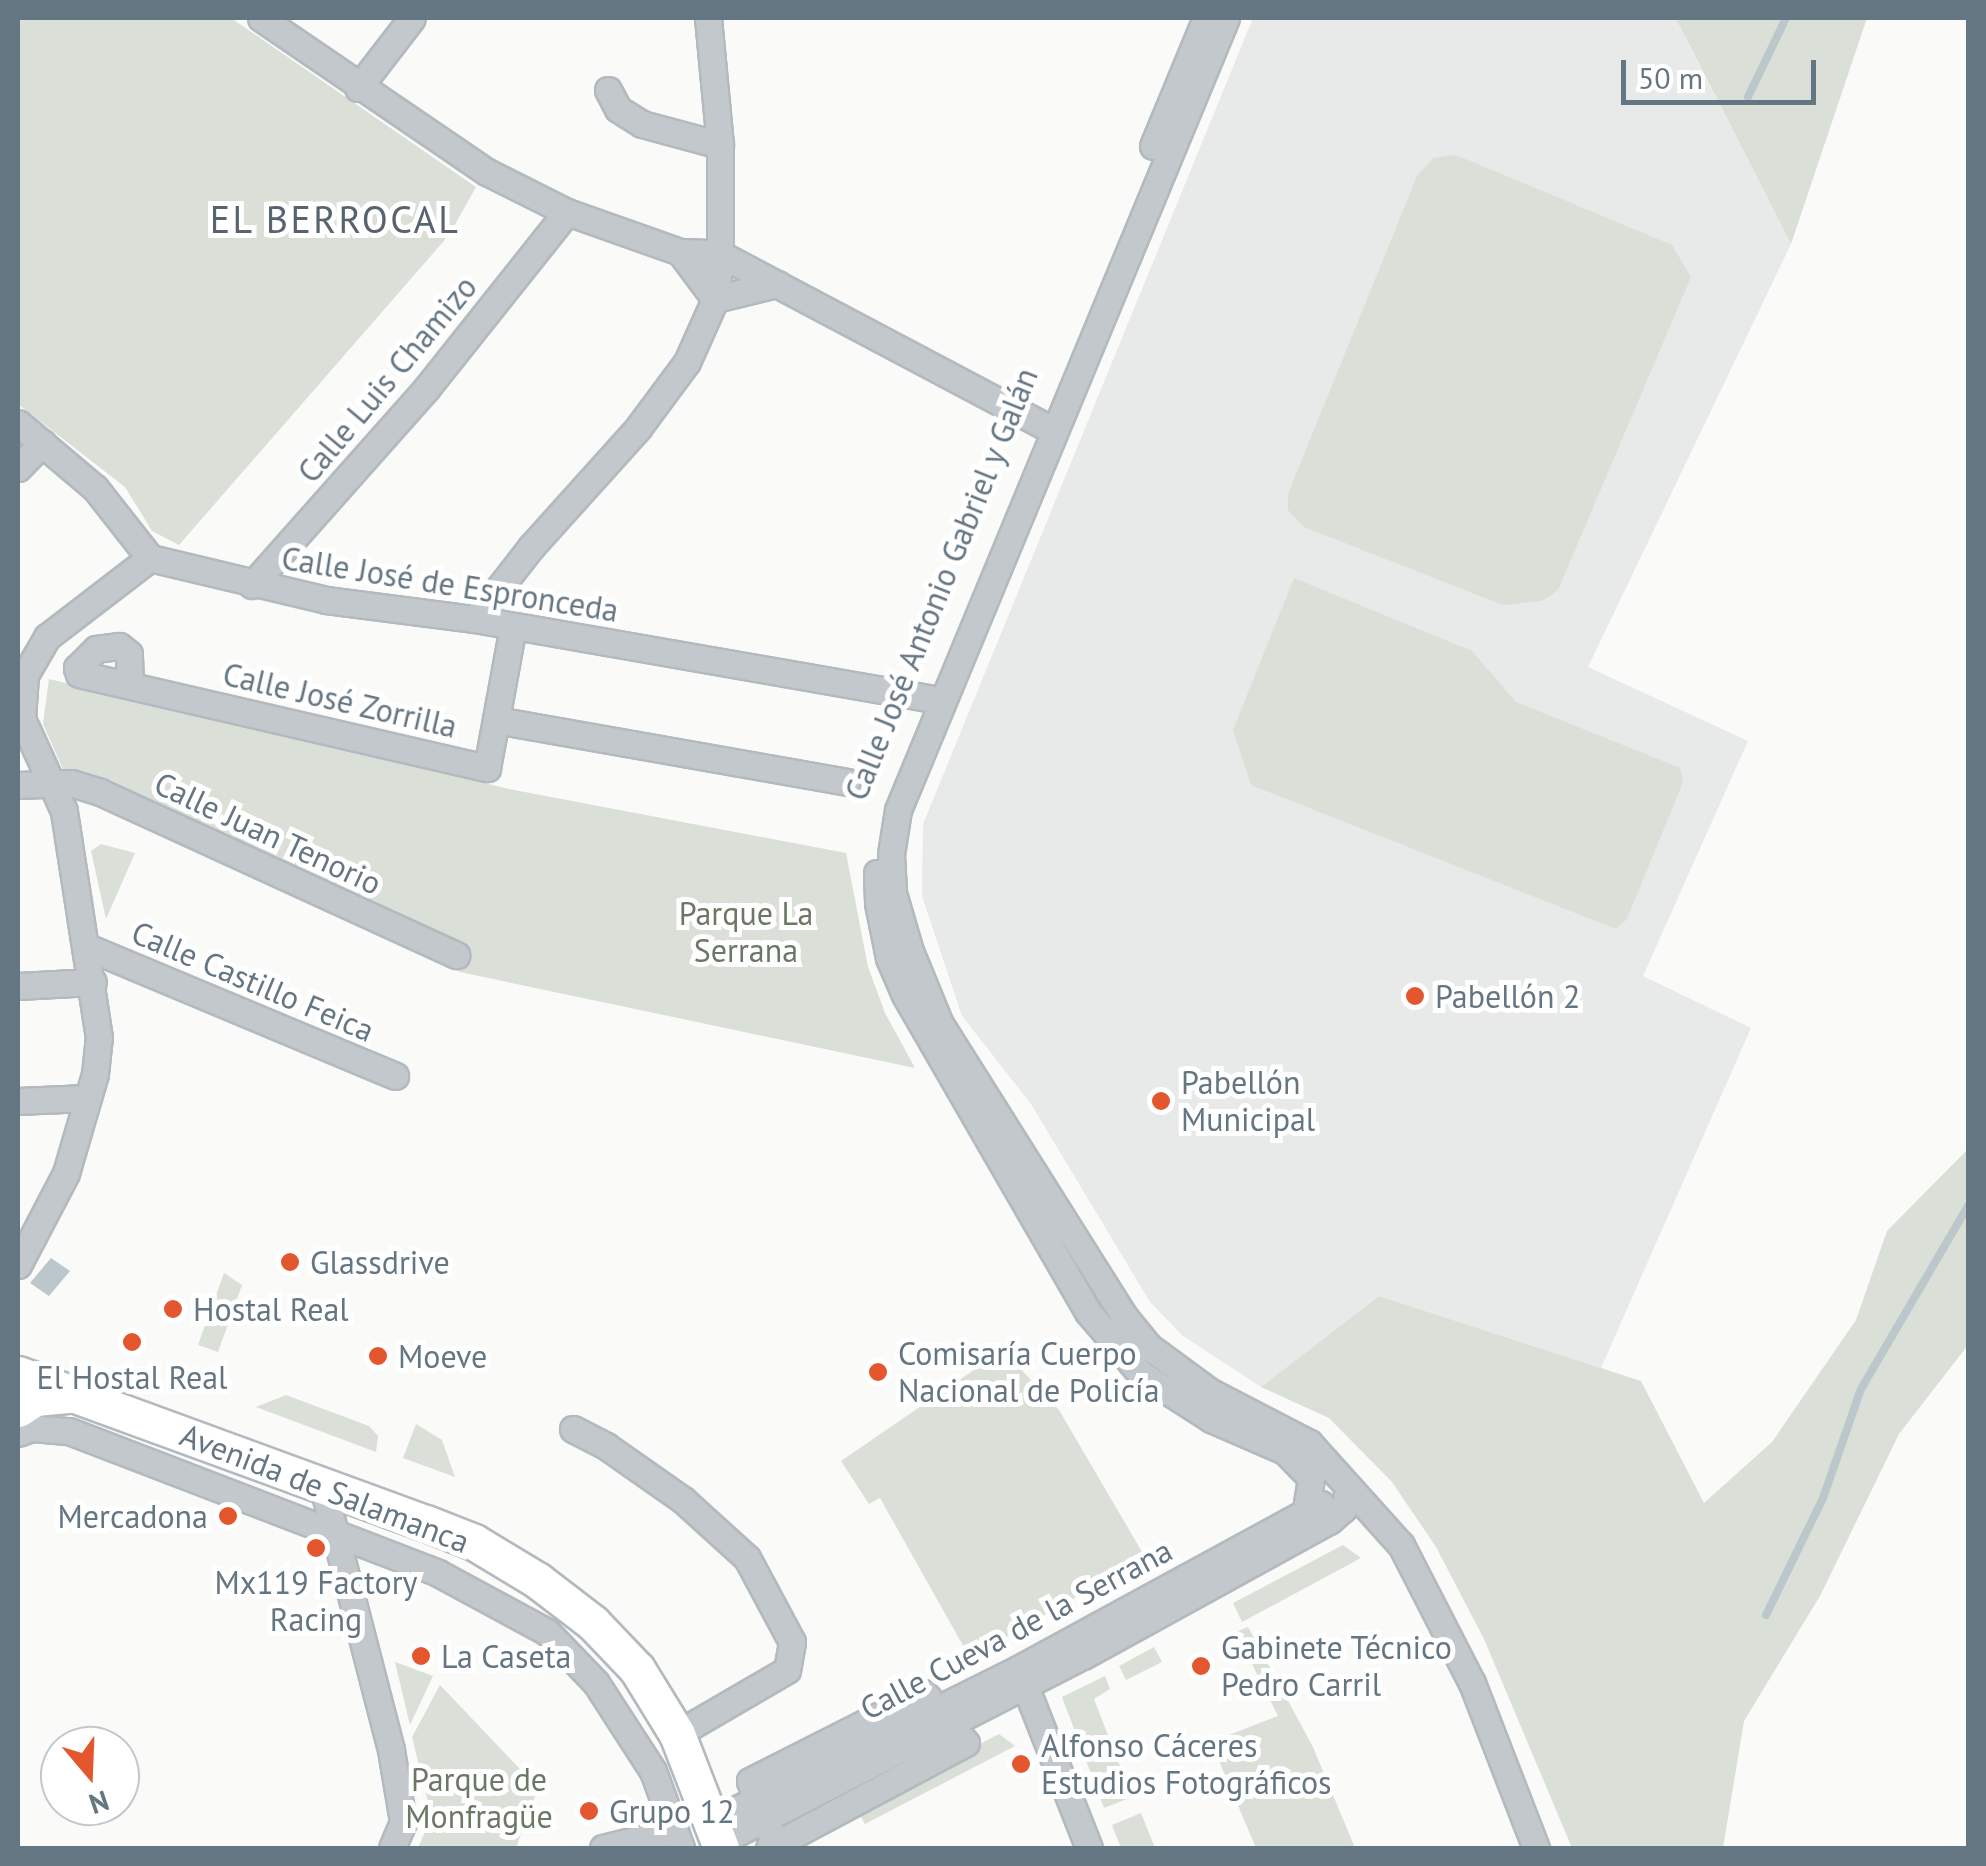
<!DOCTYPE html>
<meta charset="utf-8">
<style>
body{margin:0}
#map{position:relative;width:1986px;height:1866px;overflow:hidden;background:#fafaf8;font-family:"PT Sans",sans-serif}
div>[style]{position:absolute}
.built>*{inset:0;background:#e8e9e9}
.green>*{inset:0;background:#dadfd7}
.water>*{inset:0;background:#bbc7cb}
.stream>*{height:8px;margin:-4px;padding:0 4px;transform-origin:4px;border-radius:4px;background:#bbc7cb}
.roads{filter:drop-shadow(2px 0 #b3babf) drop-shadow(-2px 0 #b3babf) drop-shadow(0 2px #b3babf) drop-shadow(0 -2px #b3babf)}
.minor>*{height:25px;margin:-12.5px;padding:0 12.5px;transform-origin:12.5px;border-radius:12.5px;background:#c3c8cc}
.secondary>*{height:35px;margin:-17.5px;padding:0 17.5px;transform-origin:17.5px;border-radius:17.5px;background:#fff}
.dots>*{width:28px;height:28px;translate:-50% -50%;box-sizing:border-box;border:5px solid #fff;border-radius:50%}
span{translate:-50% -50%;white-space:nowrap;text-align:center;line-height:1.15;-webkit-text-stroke:10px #fff;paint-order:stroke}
.street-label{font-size:32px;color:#657683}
.park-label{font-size:32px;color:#687a64}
.poi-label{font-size:32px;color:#657683}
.left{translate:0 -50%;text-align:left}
.right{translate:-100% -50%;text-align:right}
.quarter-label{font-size:38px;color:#57646e;letter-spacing:2.5px}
.frame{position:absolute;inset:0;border:20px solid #657683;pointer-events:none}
.north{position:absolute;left:40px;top:1726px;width:100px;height:100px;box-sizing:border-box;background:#fff;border:2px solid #c1c8cd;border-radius:50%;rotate:161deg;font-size:28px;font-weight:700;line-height:40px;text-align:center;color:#657683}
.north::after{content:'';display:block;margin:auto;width:35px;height:45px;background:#e4572e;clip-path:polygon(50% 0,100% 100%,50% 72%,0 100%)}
.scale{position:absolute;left:1621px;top:60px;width:195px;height:45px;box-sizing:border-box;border:5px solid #657683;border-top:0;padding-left:12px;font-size:30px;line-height:35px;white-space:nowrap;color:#657683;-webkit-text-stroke:8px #fff;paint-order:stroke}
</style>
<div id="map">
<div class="built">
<div style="clip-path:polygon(1253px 18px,1675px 18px,1791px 244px,1588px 667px,1748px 741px,1643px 976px,1751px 1028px,1601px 1368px,1379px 1296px,1261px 1387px,1183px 1336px,1150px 1302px,1031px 1104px,962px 1016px,922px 896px,923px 824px)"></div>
</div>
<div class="green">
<div style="clip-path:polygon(18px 18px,231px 18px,476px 187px,449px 235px,179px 545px,152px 531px,125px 487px,18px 404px)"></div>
<div style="clip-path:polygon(1675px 18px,1867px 18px,1791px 244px,1692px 50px)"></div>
<div style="clip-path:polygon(1456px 155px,1672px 245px,1691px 277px,1558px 590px,1542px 601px,1503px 605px,1304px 527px,1288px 510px,1288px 494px,1417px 176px,1433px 158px)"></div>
<div style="clip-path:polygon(1294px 578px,1472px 651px,1516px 702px,1680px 768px,1683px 782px,1627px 919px,1616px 929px,1251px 785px,1233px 730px)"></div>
<div style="clip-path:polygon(49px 679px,509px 789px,846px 853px,868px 967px,885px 1013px,915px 1068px,460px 972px,82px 798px,66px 776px,43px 724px)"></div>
<div style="clip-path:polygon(101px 844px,135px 853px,106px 919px,91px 851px)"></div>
<div style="clip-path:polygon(1968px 1149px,1968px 1345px,1899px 1434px,1820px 1596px,1744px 1721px,1723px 1848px,1572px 1848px,1484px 1639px,1436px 1547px,1392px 1482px,1329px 1418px,1261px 1387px,1379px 1296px,1641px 1381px,1704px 1503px,1772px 1442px,1856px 1320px,1887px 1231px)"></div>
<div style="clip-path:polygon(224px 1273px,242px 1285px,218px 1352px,198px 1345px)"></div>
<div style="clip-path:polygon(1003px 1350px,1059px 1410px,1145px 1557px,970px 1658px,880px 1498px,869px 1504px,841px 1461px)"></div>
<div style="clip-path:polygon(286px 1395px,369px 1426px,378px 1436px,376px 1452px,256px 1407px)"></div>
<div style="clip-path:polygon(416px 1424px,442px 1440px,455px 1477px,403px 1458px)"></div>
<div style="clip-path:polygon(1343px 1545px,1361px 1558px,1242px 1622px,1233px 1603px)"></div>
<div style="clip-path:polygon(1248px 1627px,1313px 1747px,1355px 1848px,1256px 1848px,1211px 1742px,1278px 1716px,1236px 1632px)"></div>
<div style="clip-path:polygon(1154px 1647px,1162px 1662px,1126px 1680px,1119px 1666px)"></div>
<div style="clip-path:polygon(395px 1662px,433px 1676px,410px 1725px)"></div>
<div style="clip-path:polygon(1105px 1676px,1110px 1689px,1094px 1699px,1132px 1797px,1104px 1808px,1062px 1697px)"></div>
<div style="clip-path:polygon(440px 1685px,538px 1788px,516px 1848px,418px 1848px,429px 1822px,429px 1806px,412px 1737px)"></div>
<div style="clip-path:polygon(999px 1734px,1015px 1746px,865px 1824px,856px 1808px)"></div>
<div style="clip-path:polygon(1141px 1813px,1155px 1848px,1121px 1848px,1112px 1825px)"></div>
</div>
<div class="water">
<div style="clip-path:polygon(51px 1258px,70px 1271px,49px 1296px,30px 1283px)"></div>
</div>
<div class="stream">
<div style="left:1748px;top:97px;width:88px;rotate:-64.3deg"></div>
<div style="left:1766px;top:1615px;width:130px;rotate:-64deg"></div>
<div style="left:1823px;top:1498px;width:115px;rotate:-70.8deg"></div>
<div style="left:1861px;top:1389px;width:212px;rotate:-59.7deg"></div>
</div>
<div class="roads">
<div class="minor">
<div style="left:261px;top:18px;width:273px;rotate:34.3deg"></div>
<div style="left:487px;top:172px;width:89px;rotate:26.6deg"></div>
<div style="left:567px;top:212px;width:120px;rotate:19.5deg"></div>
<div style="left:680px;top:252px;width:38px;rotate:2deg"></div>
<div style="left:718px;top:253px;width:379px;rotate:27.9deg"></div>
<div style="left:1226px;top:18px;width:857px;rotate:112.5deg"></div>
<div style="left:898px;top:810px;width:45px;rotate:99deg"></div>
<div style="left:891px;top:854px;width:39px;rotate:87deg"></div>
<div style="left:893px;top:893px;width:60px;rotate:73.7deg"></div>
<div style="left:910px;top:951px;width:79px;rotate:67.7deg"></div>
<div style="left:940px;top:1024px;width:345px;rotate:57.8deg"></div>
<div style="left:1124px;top:1316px;width:38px;rotate:51deg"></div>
<div style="left:1148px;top:1346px;width:76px;rotate:36.4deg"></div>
<div style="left:1209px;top:1391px;width:113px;rotate:27.5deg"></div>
<div style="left:1309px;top:1443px;width:137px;rotate:48deg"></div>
<div style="left:1401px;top:1545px;width:155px;rotate:62.8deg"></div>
<div style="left:1472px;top:1683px;width:177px;rotate:68.8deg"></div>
<div style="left:358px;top:88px;width:88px;rotate:-52.4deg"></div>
<div style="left:608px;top:90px;width:21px;rotate:62deg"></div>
<div style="left:618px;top:109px;width:28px;rotate:32deg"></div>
<div style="left:642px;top:124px;width:81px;rotate:15.1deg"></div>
<div style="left:1153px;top:146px;width:139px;rotate:-67.5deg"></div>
<div style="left:680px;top:252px;width:59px;rotate:53.3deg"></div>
<div style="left:715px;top:299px;width:64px;rotate:-13.6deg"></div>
<div style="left:18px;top:423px;width:101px;rotate:40.2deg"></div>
<div style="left:95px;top:488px;width:89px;rotate:51.8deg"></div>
<div style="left:150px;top:558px;width:181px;rotate:13.4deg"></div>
<div style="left:326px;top:600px;width:150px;rotate:7.3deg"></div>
<div style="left:475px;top:619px;width:461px;rotate:9.9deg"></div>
<div style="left:18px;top:468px;width:35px;rotate:-46deg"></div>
<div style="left:252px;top:585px;width:262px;rotate:-48.4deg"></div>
<div style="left:426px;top:389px;width:226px;rotate:-51.5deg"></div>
<div style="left:475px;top:619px;width:91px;rotate:-52.1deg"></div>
<div style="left:531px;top:547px;width:160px;rotate:-48deg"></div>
<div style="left:638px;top:428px;width:82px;rotate:-53.4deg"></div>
<div style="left:687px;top:362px;width:69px;rotate:-66deg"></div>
<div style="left:715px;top:299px;width:36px;rotate:-82deg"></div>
<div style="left:720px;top:263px;width:118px;rotate:-90deg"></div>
<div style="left:720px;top:145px;width:128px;rotate:-95.4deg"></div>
<div style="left:130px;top:685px;width:31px;rotate:-92deg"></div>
<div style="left:129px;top:654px;width:13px;rotate:-141deg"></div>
<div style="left:119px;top:646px;width:23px;rotate:173deg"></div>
<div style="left:96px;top:649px;width:27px;rotate:135deg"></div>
<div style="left:77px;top:668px;width:6px;rotate:72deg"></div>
<div style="left:79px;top:674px;width:419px;rotate:13deg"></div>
<div style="left:487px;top:768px;width:144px;rotate:-79.6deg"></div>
<div style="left:496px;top:720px;width:356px;rotate:10deg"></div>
<div style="left:18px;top:785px;width:53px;rotate:-2.2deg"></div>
<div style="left:71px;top:783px;width:30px;rotate:17deg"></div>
<div style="left:100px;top:792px;width:392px;rotate:24.6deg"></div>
<div style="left:877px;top:873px;width:30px;rotate:88deg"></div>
<div style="left:878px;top:903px;width:56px;rotate:78.7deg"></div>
<div style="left:889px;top:958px;width:40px;rotate:66.6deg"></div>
<div style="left:905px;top:995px;width:366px;rotate:60deg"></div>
<div style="left:1088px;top:1312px;width:82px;rotate:49.5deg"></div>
<div style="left:1141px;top:1374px;width:83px;rotate:32.7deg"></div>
<div style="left:1211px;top:1419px;width:81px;rotate:23.4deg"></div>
<div style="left:1285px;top:1451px;width:37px;rotate:46deg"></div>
<div style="left:1311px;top:1478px;width:33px;rotate:99deg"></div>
<div style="left:87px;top:947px;width:334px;rotate:22.7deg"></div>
<div style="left:18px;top:986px;width:75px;rotate:-3.1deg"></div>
<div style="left:18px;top:1101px;width:69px;rotate:-2.5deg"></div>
<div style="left:18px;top:1265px;width:104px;rotate:-62.4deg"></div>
<div style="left:66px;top:1173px;width:103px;rotate:-73.7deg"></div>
<div style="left:95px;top:1074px;width:36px;rotate:-84deg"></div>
<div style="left:99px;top:1038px;width:230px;rotate:-98.8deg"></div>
<div style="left:64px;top:811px;width:101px;rotate:-114.5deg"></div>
<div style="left:22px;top:719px;width:44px;rotate:-86.1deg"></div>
<div style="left:25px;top:675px;width:44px;rotate:-59.9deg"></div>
<div style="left:47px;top:637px;width:130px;rotate:-37.5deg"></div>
<div style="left:573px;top:1429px;width:37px;rotate:27deg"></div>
<div style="left:606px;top:1446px;width:94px;rotate:35deg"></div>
<div style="left:683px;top:1500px;width:86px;rotate:42.2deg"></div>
<div style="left:747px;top:1558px;width:95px;rotate:61.8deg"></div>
<div style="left:792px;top:1642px;width:28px;rotate:100deg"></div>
<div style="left:787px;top:1670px;width:127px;rotate:149.8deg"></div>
<div style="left:18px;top:1433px;width:15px;rotate:-20deg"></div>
<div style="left:32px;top:1428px;width:37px;rotate:5deg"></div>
<div style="left:69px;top:1431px;width:395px;rotate:21deg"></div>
<div style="left:438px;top:1573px;width:124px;rotate:28.4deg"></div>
<div style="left:547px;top:1632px;width:71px;rotate:46.1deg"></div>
<div style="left:596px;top:1683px;width:105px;rotate:57.1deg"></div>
<div style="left:653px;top:1771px;width:82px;rotate:70deg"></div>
<div style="left:322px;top:1483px;width:276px;rotate:75.5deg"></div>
<div style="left:391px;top:1750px;width:73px;rotate:80.5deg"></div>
<div style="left:403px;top:1822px;width:28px;rotate:113deg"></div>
<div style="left:1020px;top:1673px;width:188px;rotate:68.5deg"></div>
<div style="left:713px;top:1821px;width:341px;rotate:-26.5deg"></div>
<div style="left:1018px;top:1669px;width:345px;rotate:-28.6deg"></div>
<div style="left:719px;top:1842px;width:409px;rotate:-27.1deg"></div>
<div style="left:1083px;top:1656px;width:281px;rotate:-28.8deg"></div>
<div style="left:1329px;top:1521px;width:18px;rotate:-41deg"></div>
<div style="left:1343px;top:1509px;width:19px;rotate:-74deg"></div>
<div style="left:603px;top:1848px;width:74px;rotate:-14deg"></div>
<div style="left:769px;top:1848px;width:223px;rotate:-28.1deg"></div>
<div style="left:966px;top:1743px;width:65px;rotate:-130deg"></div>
<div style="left:924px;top:1693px;width:195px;rotate:153.2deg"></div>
<div style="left:750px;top:1781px;width:68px;rotate:68.4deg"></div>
</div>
<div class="secondary">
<div style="left:18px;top:1374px;width:434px;rotate:20.1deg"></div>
<div style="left:426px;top:1523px;width:52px;rotate:21.6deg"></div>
<div style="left:474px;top:1542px;width:74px;rotate:31.1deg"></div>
<div style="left:537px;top:1580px;width:71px;rotate:37.5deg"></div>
<div style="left:593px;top:1623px;width:64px;rotate:46.3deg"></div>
<div style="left:637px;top:1669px;width:76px;rotate:58.4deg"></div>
<div style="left:677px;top:1734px;width:122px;rotate:68.9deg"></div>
<div style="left:18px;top:1409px;width:20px;rotate:-33deg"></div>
<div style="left:35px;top:1398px;width:38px;rotate:-5deg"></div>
</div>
</div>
<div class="dots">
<div style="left:1415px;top:996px;background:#e4572e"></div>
<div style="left:1161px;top:1101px;background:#e4572e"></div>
<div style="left:290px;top:1262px;background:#e4572e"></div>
<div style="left:173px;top:1309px;background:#e4572e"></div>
<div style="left:132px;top:1342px;background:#e4572e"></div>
<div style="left:378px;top:1356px;background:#e4572e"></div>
<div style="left:878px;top:1372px;background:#e4572e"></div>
<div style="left:228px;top:1516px;background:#e4572e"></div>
<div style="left:316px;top:1548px;background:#e4572e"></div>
<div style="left:421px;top:1656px;background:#e4572e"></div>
<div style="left:1201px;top:1666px;background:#e4572e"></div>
<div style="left:1021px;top:1764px;background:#e4572e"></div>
<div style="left:589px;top:1811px;background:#e4572e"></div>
</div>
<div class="street-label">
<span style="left:387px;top:379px;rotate:-50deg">Calle Luis Chamizo</span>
<span style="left:450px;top:584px;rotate:9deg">Calle José de Espronceda</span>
<span style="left:941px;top:584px;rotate:-68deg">Calle José Antonio Gabriel y Galán</span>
<span style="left:340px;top:700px;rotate:13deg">Calle José Zorrilla</span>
<span style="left:268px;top:833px;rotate:25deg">Calle Juan Tenorio</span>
<span style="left:253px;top:981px;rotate:23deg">Calle Castillo Feica</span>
<span style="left:325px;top:1488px;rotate:21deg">Avenida de Salamanca</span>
<span style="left:1016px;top:1629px;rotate:-28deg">Calle Cueva de la Serrana</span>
</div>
<div class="park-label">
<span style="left:746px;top:932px">Parque La<br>Serrana</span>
<span style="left:479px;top:1798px">Parque de<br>Monfragüe</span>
</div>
<div class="poi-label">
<span class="left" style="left:1435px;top:996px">Pabellón 2</span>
<span class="left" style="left:1181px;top:1101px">Pabellón<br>Municipal</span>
<span class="left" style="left:310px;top:1262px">Glassdrive</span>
<span class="left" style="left:193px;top:1309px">Hostal Real</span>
<span class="left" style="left:898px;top:1372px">Comisaría Cuerpo<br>Nacional de Policía</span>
<span class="left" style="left:398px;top:1356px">Moeve</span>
<span style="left:132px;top:1377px">El Hostal Real</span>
<span class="right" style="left:208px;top:1516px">Mercadona</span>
<span style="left:316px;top:1601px">Mx119 Factory<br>Racing</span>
<span class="left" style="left:1221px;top:1666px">Gabinete Técnico<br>Pedro Carril</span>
<span class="left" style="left:441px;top:1656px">La Caseta</span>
<span class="left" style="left:1041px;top:1764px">Alfonso Cáceres<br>Estudios Fotográficos</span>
<span class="left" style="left:609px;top:1811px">Grupo 12</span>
</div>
<div class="quarter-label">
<span style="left:335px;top:219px">EL BERROCAL</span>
</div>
<div class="frame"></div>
<div class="north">N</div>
<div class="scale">50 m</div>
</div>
